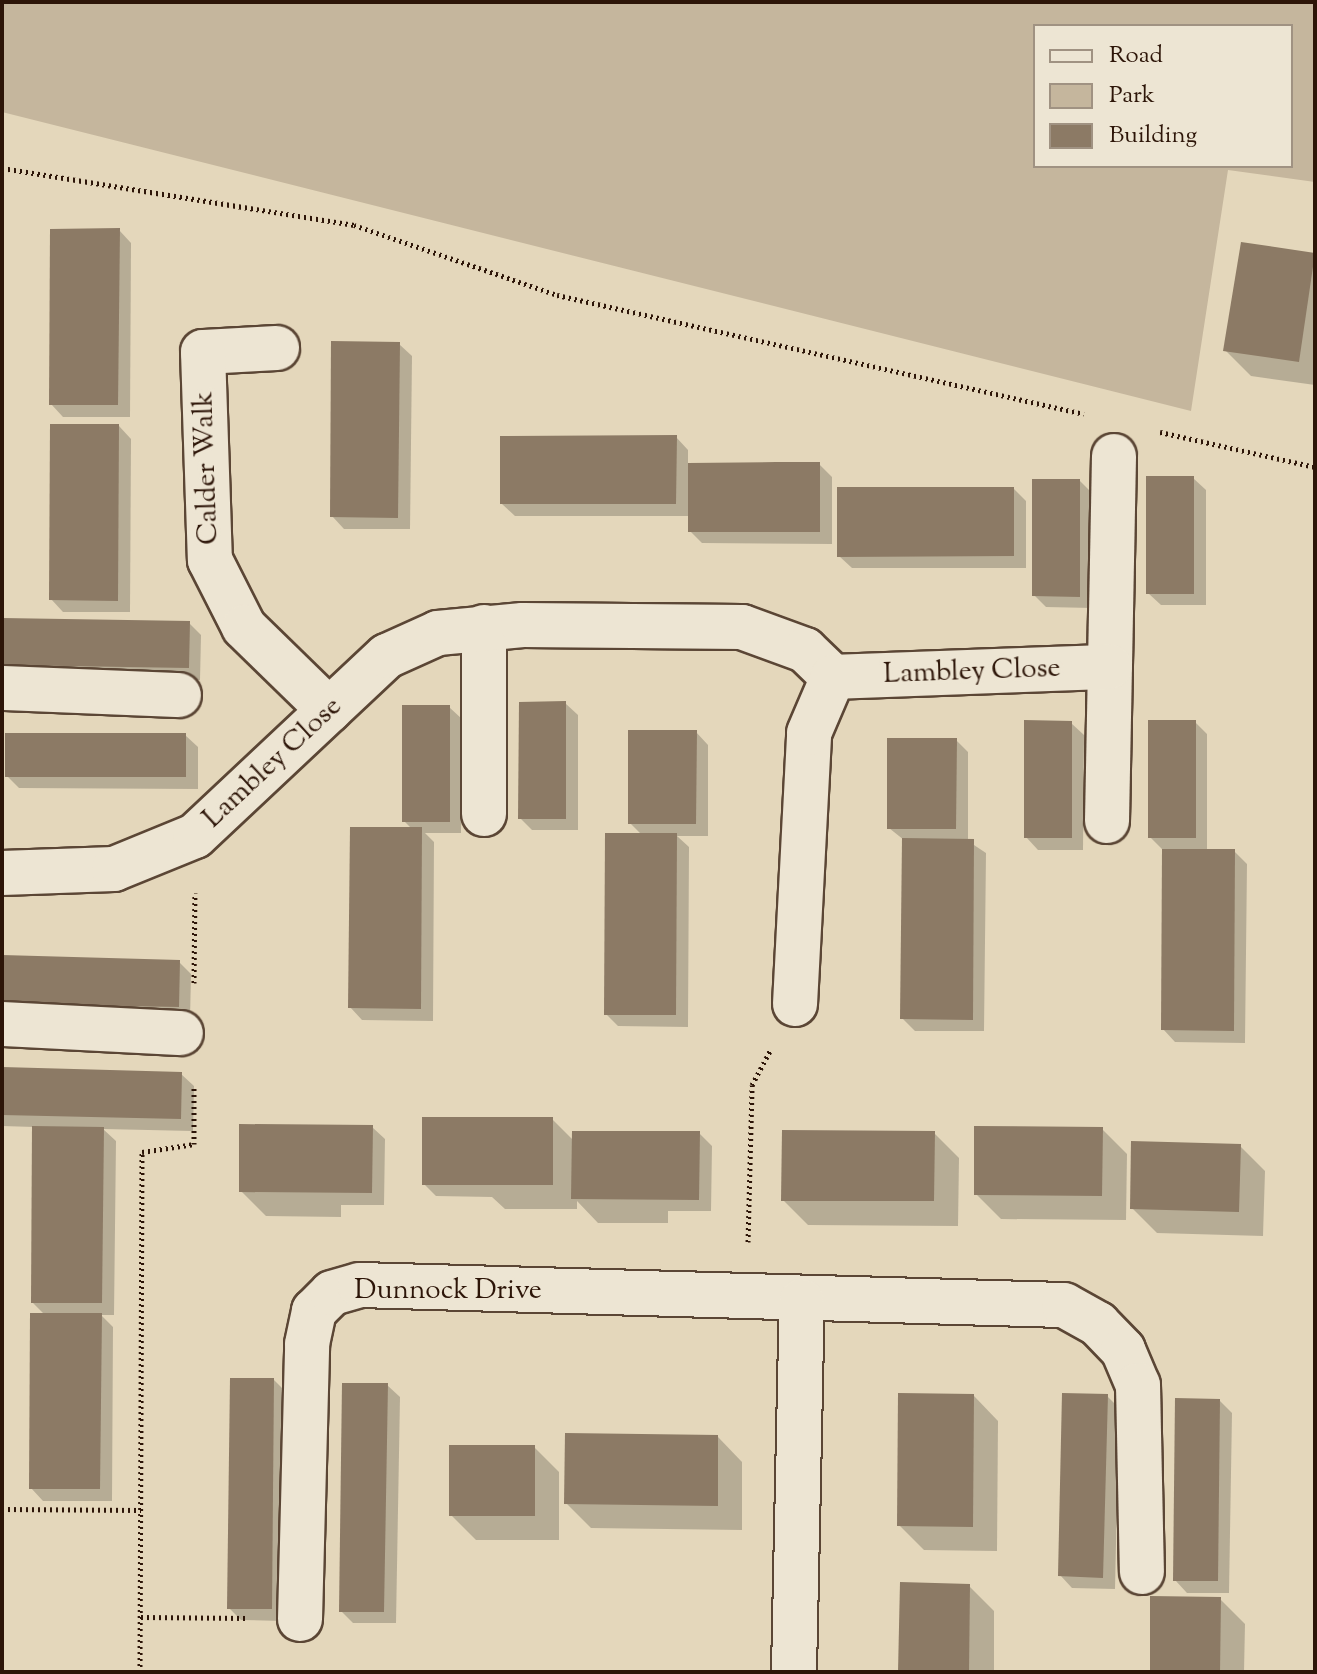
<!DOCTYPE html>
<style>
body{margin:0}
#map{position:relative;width:1317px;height:1674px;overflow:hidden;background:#e4d7bb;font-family:"Sorts Mill Goudy",serif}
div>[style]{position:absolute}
.green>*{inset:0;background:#c5b69d}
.shadow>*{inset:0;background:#0003}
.building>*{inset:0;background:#8c7a65}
.path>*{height:5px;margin-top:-2.5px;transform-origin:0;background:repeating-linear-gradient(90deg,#2d1508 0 2px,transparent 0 6px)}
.roads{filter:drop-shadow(2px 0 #5b4635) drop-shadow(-2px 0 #5b4635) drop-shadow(0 2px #5b4635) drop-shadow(0 -2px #5b4635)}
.minor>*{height:44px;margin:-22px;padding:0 22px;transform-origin:22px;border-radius:22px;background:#ede5d3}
span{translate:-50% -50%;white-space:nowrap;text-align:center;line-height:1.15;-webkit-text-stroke:7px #ede5d3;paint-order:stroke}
.street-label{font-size:28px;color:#2d1508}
.frame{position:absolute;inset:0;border:4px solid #2d1508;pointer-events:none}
.legend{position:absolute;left:1033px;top:24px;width:260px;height:144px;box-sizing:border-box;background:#ede5d3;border:2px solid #a09282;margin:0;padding:10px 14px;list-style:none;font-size:24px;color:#2d1508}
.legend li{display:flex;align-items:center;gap:16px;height:40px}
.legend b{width:40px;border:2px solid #a09282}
</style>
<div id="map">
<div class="green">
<div style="clip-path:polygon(evenodd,2px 2px,1315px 2px,1315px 182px,1228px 170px,1191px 411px,2px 112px,2px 2px,1035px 26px,1291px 26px,1291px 166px,1035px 166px,1035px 26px)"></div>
</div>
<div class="shadow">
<div style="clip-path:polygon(119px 230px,131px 243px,130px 417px,63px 417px,51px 404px)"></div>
<div style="clip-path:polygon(1243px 244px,1315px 255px,1315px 385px,1251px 376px,1226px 351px)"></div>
<div style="clip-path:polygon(399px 344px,412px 356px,410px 529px,344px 529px,332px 516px)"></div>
<div style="clip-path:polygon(119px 426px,131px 439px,130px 612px,63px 612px,51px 599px)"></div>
<div style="clip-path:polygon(676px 437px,688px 450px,688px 465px,819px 464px,832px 477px,832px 544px,702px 543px,690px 531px,690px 516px,515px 516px,502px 504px)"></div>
<div style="clip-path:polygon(1193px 478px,1206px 490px,1206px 605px,1161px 605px,1148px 593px)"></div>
<div style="clip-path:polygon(1080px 481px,1092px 493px,1092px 608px,1046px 607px,1034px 595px)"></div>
<div style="clip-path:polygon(1014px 489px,1026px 501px,1026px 568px,852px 568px,839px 556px)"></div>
<div style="clip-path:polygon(2px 620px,189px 623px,201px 635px,200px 680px,2px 676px)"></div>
<div style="clip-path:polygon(565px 703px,578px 715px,578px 830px,532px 830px,520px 818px)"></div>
<div style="clip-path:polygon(449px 707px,462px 719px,461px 833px,425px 833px,434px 842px,433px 1021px,362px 1020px,350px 1007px,412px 829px,404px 821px)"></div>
<div style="clip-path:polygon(1195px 722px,1207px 734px,1207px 851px,1234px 851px,1247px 864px,1245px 1043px,1175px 1042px,1163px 1029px,1162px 849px,1150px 837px)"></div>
<div style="clip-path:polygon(1071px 723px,1084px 735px,1083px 850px,1038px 850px,1026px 837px)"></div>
<div style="clip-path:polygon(696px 732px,708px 745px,708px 836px,677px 836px,689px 847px,688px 1027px,618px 1026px,606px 1014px,642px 835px,630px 823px)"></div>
<div style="clip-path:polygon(185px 735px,198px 747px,198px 789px,19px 788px,7px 776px)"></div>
<div style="clip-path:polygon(956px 740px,968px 752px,968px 841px,986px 853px,984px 1031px,915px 1031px,902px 1018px,904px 840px,889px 828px)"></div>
<div style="clip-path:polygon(2px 957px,179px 962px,191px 974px,190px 1019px,2px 1010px)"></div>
<div style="clip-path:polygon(2px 1069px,181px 1074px,194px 1086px,193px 1131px,103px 1129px,116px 1141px,114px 1315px,101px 1315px,113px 1327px,112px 1501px,43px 1501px,31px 1488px,45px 1315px,33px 1303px,34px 1127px,2px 1126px)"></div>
<div style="clip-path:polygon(552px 1119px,574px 1141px,699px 1133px,712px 1146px,711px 1211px,668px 1211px,668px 1223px,598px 1223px,577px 1201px,577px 1209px,505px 1209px,492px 1197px,436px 1196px,424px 1184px)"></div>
<div style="clip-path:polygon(372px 1127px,385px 1139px,384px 1205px,341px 1205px,341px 1217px,266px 1216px,241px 1191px)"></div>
<div style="clip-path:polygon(1102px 1129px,1127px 1154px,1126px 1220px,1001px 1219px,976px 1194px)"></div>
<div style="clip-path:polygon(934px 1133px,959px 1158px,958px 1226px,808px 1225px,783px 1200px)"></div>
<div style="clip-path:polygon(1240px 1146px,1265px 1171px,1263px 1236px,1157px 1233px,1132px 1208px)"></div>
<div style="clip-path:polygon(274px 1380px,286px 1392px,283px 1621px,241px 1620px,229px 1608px)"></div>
<div style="clip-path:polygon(387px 1385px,400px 1397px,396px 1623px,353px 1623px,341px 1611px)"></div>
<div style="clip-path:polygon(974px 1396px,998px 1421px,997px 1551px,924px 1550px,899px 1525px)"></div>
<div style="clip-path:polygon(1107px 1396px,1119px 1408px,1115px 1589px,1072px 1588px,1060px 1575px)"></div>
<div style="clip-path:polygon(1220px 1401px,1232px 1413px,1229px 1593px,1187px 1593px,1175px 1580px)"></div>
<div style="clip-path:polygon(718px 1437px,742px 1462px,742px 1530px,591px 1528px,566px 1503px)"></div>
<div style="clip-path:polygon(534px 1447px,559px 1472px,559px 1540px,476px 1540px,451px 1515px)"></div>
<div style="clip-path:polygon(969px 1586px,994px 1611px,994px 1672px,900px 1672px)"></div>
<div style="clip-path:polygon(1220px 1599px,1245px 1624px,1244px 1672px,1152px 1672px)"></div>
</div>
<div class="building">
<div style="clip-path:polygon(120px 228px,118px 405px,49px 405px,50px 229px)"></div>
<div style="clip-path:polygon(1241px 242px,1315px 253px,1299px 362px,1223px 351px)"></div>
<div style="clip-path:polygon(331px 341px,400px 342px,398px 518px,330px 517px)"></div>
<div style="clip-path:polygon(50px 424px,119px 424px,118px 601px,49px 600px)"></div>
<div style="clip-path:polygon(677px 435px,676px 504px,500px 504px,500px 436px)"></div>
<div style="clip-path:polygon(776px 462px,820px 462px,820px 532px,688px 532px,688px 463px)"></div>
<div style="clip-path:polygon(1146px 476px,1194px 476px,1194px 594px,1146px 594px)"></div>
<div style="clip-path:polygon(1032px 479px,1080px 479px,1080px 597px,1032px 596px)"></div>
<div style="clip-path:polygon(837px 487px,1014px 487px,1014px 556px,837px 557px)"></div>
<div style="clip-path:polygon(2px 618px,190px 621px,189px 668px,2px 665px)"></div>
<div style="clip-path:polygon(566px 701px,566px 819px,518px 819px,519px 702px)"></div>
<div style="clip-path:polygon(402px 705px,450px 705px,450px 822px,402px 822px)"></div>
<div style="clip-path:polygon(1024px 720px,1072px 721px,1072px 838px,1024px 838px)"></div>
<div style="clip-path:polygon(1148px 720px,1196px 720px,1196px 838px,1148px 838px)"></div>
<div style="clip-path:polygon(628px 730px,697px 730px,696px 824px,628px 824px)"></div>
<div style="clip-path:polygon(5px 733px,186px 733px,186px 777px,5px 777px)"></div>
<div style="clip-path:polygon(887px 738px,957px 738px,956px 829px,887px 829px)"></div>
<div style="clip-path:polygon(350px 827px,422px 827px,421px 1009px,348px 1008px)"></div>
<div style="clip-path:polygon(605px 833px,677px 833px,676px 1015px,604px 1015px)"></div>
<div style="clip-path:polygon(902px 838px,974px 839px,973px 1020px,900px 1019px)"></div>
<div style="clip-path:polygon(1162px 849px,1235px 849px,1234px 1031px,1161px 1030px)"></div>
<div style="clip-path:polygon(2px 955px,180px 960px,179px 1007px,2px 1004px)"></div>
<div style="clip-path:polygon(2px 1067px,182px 1072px,181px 1119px,2px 1115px)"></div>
<div style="clip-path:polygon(422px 1117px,553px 1117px,553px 1185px,422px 1185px)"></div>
<div style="clip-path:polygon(239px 1124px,373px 1125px,372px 1193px,239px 1192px)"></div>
<div style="clip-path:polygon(32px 1126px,104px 1127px,102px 1303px,31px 1303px)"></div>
<div style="clip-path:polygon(974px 1126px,1103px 1127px,1102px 1196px,974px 1195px)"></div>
<div style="clip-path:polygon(782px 1130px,935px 1131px,934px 1201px,781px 1201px)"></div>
<div style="clip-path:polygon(572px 1131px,700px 1131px,699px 1200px,571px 1199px)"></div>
<div style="clip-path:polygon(1131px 1141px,1241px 1144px,1239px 1212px,1130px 1209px)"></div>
<div style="clip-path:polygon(30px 1313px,102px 1313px,100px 1489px,29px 1489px)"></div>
<div style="clip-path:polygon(230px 1378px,274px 1378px,272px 1609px,227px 1609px)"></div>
<div style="clip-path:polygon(342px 1383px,388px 1383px,384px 1612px,339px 1612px)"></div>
<div style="clip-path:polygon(898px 1393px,974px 1394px,973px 1527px,897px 1526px)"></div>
<div style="clip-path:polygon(1062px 1393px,1108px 1394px,1103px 1578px,1058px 1576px)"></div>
<div style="clip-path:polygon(1175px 1398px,1220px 1399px,1218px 1581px,1173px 1581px)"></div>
<div style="clip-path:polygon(565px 1433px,718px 1435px,718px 1506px,564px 1504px)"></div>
<div style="clip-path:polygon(449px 1445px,535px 1445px,535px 1516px,449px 1516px)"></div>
<div style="clip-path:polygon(900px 1582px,970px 1584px,969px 1672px,898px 1672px)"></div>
<div style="clip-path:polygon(1150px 1596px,1221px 1597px,1220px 1672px,1150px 1672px)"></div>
</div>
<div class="path">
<div style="left:2px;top:168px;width:357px;rotate:9.2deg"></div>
<div style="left:354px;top:225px;width:215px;rotate:19deg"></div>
<div style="left:557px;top:295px;width:540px;rotate:12.72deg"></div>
<div style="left:1160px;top:432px;width:159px;rotate:12.7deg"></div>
<div style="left:194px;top:983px;width:90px;rotate:-89.4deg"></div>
<div style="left:748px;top:1242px;width:157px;rotate:-88.5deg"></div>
<div style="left:752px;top:1085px;width:41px;rotate:-62.2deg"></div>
<div style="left:2px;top:1509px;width:139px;rotate:0.4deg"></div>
<div style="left:141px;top:1617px;width:107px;rotate:0.5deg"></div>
<div style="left:140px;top:1672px;width:520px;rotate:-89.78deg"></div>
<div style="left:142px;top:1152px;width:53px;rotate:-8.7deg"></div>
<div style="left:194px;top:1144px;width:59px;rotate:-90deg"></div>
</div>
<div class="roads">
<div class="minor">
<div style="left:277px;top:348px;width:74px;rotate:176.9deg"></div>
<div style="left:203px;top:352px;width:208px;rotate:88.1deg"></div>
<div style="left:210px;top:560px;width:75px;rotate:63.1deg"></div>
<div style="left:244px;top:627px;width:119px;rotate:44.3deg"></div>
<div style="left:484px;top:627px;width:187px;rotate:90deg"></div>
<div style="left:2px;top:688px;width:177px;rotate:2.3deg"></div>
<div style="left:1107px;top:821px;width:365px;rotate:-88.9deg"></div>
<div style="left:2px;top:873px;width:112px;rotate:-2deg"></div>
<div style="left:114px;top:869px;width:87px;rotate:-22.2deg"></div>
<div style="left:195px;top:836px;width:263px;rotate:-43.2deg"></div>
<div style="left:387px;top:656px;width:56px;rotate:-24.3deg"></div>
<div style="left:438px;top:633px;width:85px;rotate:-5.4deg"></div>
<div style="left:523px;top:625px;width:219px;rotate:0.5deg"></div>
<div style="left:742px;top:627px;width:67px;rotate:20.1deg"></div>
<div style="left:805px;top:650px;width:39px;rotate:44deg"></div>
<div style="left:833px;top:677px;width:277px;rotate:-2.1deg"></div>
<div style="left:795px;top:1004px;width:271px;rotate:-87deg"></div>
<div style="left:809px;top:733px;width:61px;rotate:-66.8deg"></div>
<div style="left:2px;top:1024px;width:179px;rotate:2.9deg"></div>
<div style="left:300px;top:1619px;width:275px;rotate:-88.5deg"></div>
<div style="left:307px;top:1344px;width:34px;rotate:-78deg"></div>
<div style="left:314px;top:1311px;width:25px;rotate:-45deg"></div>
<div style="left:332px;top:1293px;width:29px;rotate:-16deg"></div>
<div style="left:360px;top:1285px;width:704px;rotate:1.63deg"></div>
<div style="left:1064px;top:1305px;width:39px;rotate:29deg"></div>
<div style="left:1098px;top:1324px;width:36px;rotate:46deg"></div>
<div style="left:1123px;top:1350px;width:38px;rotate:67deg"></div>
<div style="left:1138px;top:1385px;width:187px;rotate:88.8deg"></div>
<div style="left:794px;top:1672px;width:371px;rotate:-88.8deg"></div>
</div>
</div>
<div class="street-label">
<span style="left:207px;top:468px;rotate:-92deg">Calder Walk</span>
<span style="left:972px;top:672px;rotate:-2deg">Lambley Close</span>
<span style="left:273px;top:763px;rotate:-43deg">Lambley Close</span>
<span style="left:448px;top:1291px">Dunnock Drive</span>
</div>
<div class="frame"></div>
<ul class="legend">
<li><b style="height:10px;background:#ede5d3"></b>Road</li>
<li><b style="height:22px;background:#c5b69d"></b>Park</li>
<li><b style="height:22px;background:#8c7a65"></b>Building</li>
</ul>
</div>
